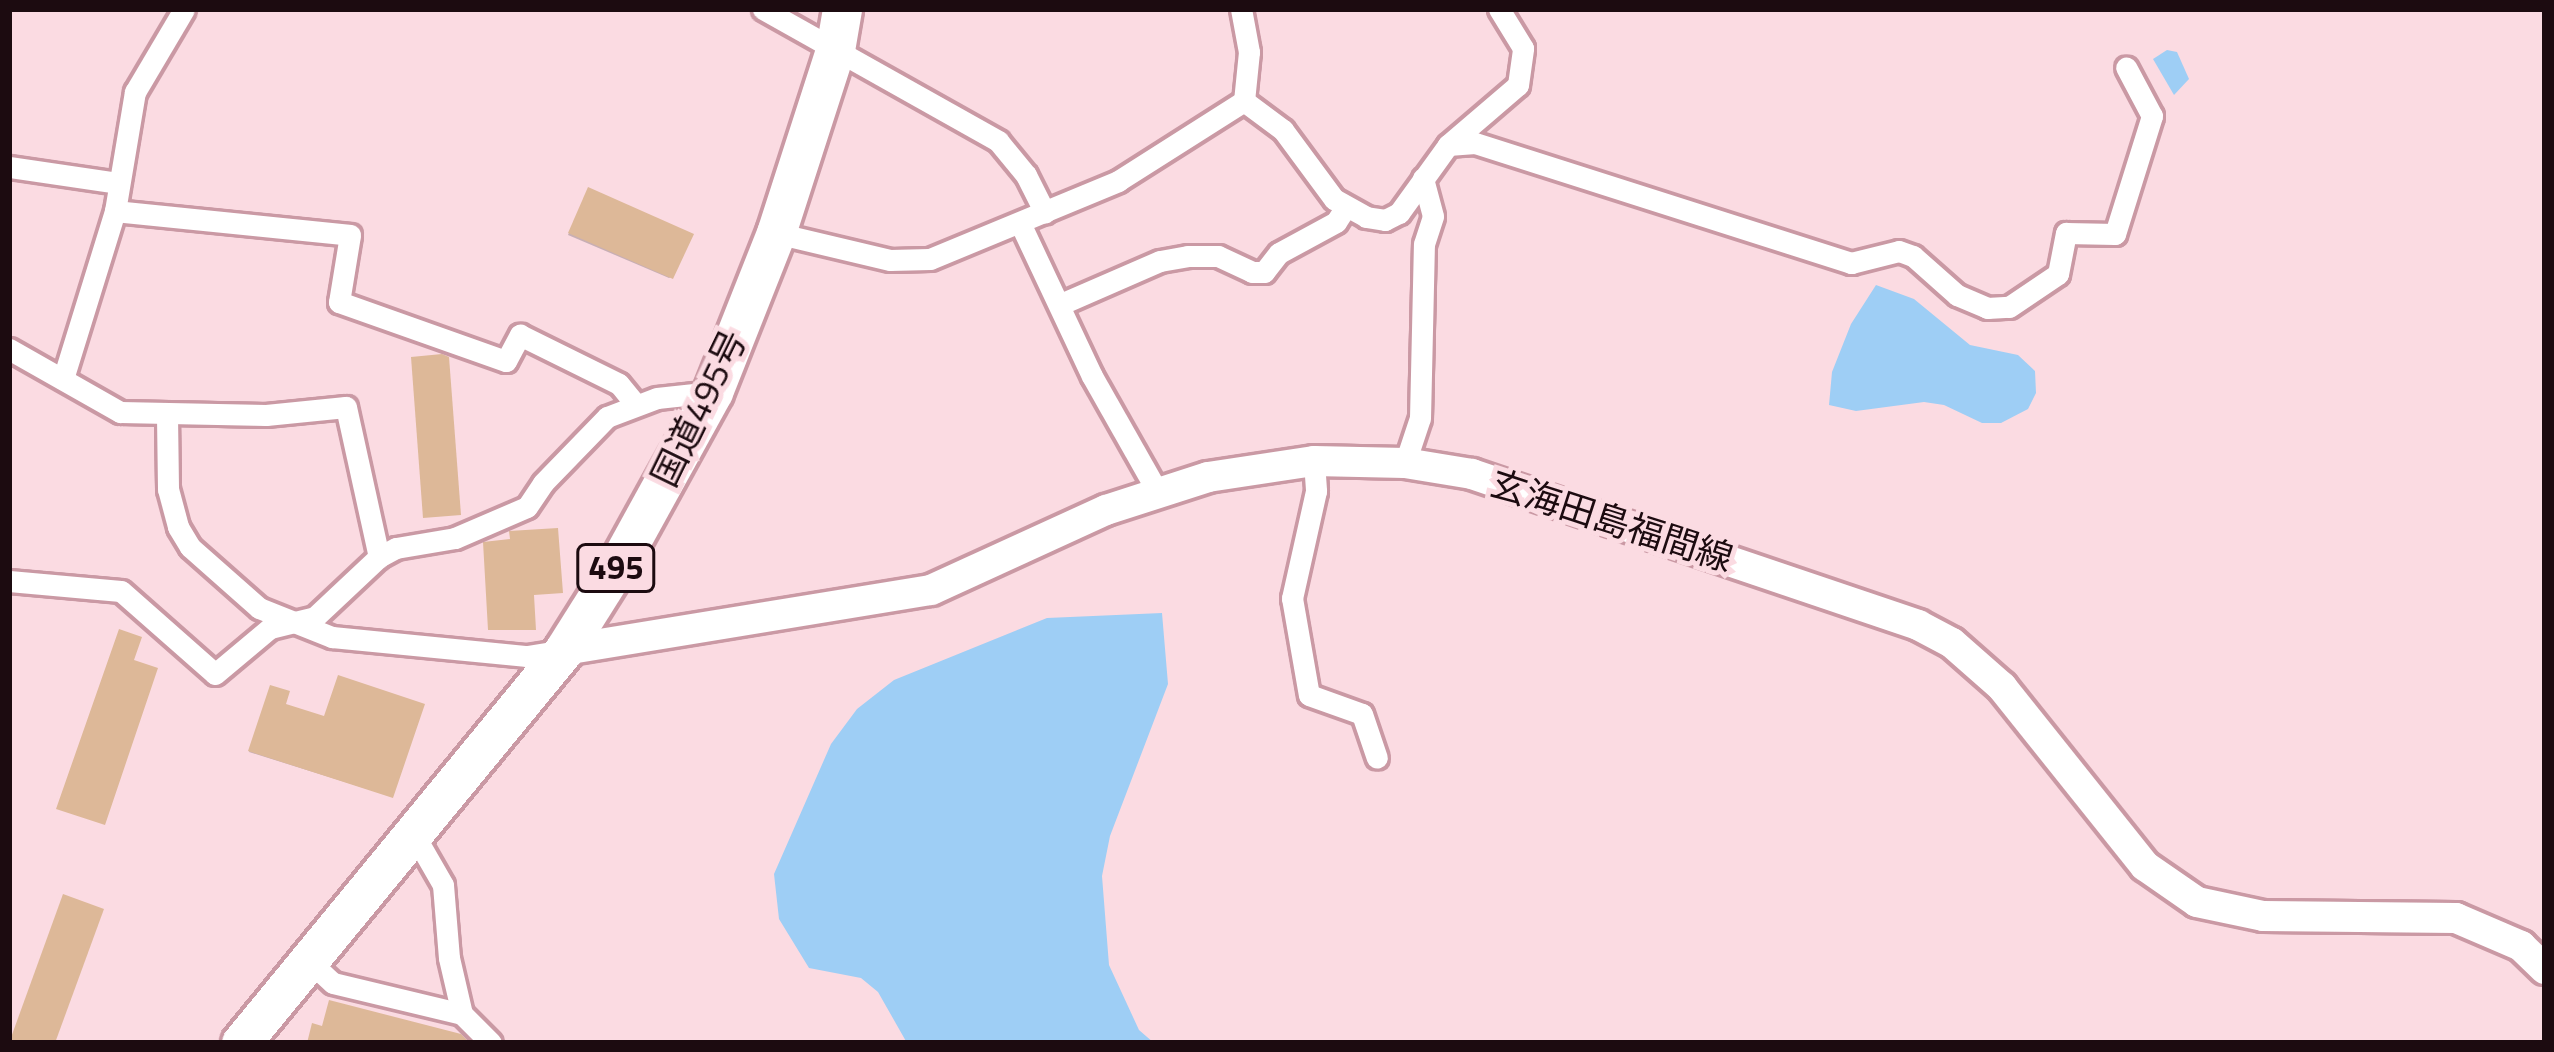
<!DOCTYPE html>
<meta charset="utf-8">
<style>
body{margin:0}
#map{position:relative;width:2554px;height:1052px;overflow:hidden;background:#fbdbe2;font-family:"Titillium Web","Noto Sans JP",sans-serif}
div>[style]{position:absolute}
.water>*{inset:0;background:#9ecef5}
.shadow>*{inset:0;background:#0003}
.building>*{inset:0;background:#ddb898}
.roads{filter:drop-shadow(3px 0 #ca99a4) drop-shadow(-3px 0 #ca99a4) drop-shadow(0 3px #ca99a4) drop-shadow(0 -3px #ca99a4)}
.street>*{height:21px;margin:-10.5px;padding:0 10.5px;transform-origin:10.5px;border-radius:10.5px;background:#fff}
.secondary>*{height:30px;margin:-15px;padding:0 15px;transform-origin:15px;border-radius:15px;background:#fff}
.highway>*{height:39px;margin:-19.5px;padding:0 19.5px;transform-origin:19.5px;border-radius:19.5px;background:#fff}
span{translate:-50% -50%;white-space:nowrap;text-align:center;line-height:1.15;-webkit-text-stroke:10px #fbdbe2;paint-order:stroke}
.shield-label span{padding:3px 9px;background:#fbdbe2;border:3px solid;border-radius:9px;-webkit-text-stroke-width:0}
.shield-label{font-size:33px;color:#1c0b10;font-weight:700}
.street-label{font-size:36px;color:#1c0b10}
.frame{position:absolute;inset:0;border:12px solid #1c0b10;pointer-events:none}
</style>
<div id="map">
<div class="water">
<div style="clip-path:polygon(2167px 50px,2177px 52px,2189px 79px,2174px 95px,2153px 59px)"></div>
<div style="clip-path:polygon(1876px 285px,1914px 299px,1970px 345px,2018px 355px,2035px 371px,2036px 393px,2028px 409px,2001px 423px,1982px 423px,1944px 405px,1924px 402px,1856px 411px,1829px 405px,1832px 372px,1851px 324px)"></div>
<div style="clip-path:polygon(1162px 613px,1168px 684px,1110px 836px,1102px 876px,1109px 965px,1139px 1030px,1154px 1043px,907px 1043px,878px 992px,861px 978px,809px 968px,779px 919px,774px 874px,831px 744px,857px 709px,894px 680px,1047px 618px)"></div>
</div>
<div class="shadow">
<div style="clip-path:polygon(587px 192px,671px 277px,669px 278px,568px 235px)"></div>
<div style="clip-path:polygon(270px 690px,282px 706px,390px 796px,249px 752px)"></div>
</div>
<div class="building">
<div style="clip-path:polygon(588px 187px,694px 234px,673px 279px,568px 233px)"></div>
<div style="clip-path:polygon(442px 354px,449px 357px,461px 515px,423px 518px,411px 357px)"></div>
<div style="clip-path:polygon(558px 528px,563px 593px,534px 595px,536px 630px,488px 630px,483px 542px,510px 539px,509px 531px)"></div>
<div style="clip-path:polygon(119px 629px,142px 637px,134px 660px,158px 668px,105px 825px,56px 809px)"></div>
<div style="clip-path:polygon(338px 675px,425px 704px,393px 798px,248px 751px,270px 685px,290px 691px,286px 704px,324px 716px)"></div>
<div style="clip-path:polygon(63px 894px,104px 909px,55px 1043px,9px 1043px)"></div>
<div style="clip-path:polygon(329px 1000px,461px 1034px,470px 1043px,307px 1043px,312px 1023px,322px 1026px)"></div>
</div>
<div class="roads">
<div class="street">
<div style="left:763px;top:9px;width:270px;rotate:29.3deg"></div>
<div style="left:998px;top:141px;width:44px;rotate:50.5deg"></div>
<div style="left:1026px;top:175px;width:42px;rotate:63.4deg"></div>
<div style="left:1244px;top:101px;width:49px;rotate:36.6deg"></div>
<div style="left:1283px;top:130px;width:86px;rotate:53.5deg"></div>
<div style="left:1334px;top:199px;width:37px;rotate:29deg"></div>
<div style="left:1366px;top:217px;width:19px;rotate:9deg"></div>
<div style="left:1385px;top:220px;width:16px;rotate:-27deg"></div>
<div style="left:1399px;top:213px;width:84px;rotate:-54.2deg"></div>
<div style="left:1448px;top:145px;width:27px;rotate:-4deg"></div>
<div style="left:1475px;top:143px;width:395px;rotate:17.7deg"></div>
<div style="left:1851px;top:263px;width:49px;rotate:-14deg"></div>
<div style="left:1899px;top:251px;width:15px;rotate:20deg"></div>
<div style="left:1913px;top:256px;width:59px;rotate:41.6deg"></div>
<div style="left:1957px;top:295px;width:33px;rotate:23deg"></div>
<div style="left:1987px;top:308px;width:22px;rotate:-3deg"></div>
<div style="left:2009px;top:307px;width:59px;rotate:-34deg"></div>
<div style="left:2058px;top:274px;width:42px;rotate:-79deg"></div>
<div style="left:2066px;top:233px;width:49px;rotate:1.2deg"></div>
<div style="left:2115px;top:234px;width:124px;rotate:-72.6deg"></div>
<div style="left:2152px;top:116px;width:55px;rotate:-118deg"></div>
<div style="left:1448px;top:145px;width:92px;rotate:-40.6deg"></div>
<div style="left:1518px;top:85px;width:37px;rotate:-82deg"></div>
<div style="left:1523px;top:48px;width:46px;rotate:-121.6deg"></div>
<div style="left:9px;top:167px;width:111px;rotate:8.3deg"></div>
<div style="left:115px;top:211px;width:236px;rotate:5.8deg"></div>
<div style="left:350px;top:235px;width:68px;rotate:99.3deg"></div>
<div style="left:339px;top:302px;width:177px;rotate:19.5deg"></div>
<div style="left:506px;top:361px;width:30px;rotate:-62deg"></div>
<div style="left:520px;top:335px;width:110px;rotate:26.3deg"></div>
<div style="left:619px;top:384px;width:26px;rotate:51deg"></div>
<div style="left:1020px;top:223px;width:169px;rotate:64.8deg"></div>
<div style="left:1092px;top:376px;width:132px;rotate:60.5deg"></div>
<div style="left:776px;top:233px;width:117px;rotate:13.3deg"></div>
<div style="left:890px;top:260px;width:40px;rotate:-1.4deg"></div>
<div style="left:930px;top:259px;width:204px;rotate:-22.5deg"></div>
<div style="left:1118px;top:181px;width:149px;rotate:-32.4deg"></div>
<div style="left:1244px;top:101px;width:49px;rotate:-84.2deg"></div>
<div style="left:1249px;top:52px;width:44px;rotate:-100.5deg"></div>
<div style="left:1061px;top:304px;width:108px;rotate:-23.5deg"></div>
<div style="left:1160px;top:261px;width:28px;rotate:-10deg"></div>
<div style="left:1188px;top:256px;width:30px"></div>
<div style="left:1218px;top:256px;width:38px;rotate:25deg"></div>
<div style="left:1252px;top:272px;width:12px"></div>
<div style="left:1264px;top:272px;width:24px;rotate:-52deg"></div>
<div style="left:1279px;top:253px;width:65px;rotate:-28.5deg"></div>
<div style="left:1336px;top:222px;width:17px;rotate:-57deg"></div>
<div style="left:9px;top:349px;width:128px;rotate:29.6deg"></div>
<div style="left:120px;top:412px;width:146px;rotate:1.2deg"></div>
<div style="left:266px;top:415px;width:80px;rotate:-5.7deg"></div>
<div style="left:346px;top:407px;width:154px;rotate:77.6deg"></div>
<div style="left:63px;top:379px;width:176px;rotate:-72.8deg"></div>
<div style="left:115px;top:211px;width:121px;rotate:-80.5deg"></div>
<div style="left:135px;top:92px;width:96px;rotate:-59.4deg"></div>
<div style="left:167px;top:416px;width:73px;rotate:89.2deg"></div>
<div style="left:168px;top:489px;width:39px;rotate:75deg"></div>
<div style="left:178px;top:527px;width:23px;rotate:59deg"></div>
<div style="left:190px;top:547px;width:92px;rotate:41.5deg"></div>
<div style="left:259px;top:608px;width:79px;rotate:21.7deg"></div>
<div style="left:332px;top:637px;width:196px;rotate:5.6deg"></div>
<div style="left:527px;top:656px;width:36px;rotate:-9deg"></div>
<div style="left:1314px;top:461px;width:30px;rotate:86deg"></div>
<div style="left:1316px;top:491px;width:110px;rotate:102.6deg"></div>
<div style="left:1292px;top:598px;width:98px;rotate:80.1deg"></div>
<div style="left:1309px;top:695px;width:56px;rotate:19.7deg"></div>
<div style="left:1362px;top:714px;width:46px;rotate:71.2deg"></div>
<div style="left:1405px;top:463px;width:47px;rotate:-71.6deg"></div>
<div style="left:1420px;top:418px;width:174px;rotate:-88.7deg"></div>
<div style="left:1424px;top:244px;width:29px;rotate:-72deg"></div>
<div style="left:1433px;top:216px;width:39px;rotate:-105deg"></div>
<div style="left:9px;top:581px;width:112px;rotate:5.1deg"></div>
<div style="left:121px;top:591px;width:125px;rotate:41.4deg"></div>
<div style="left:215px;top:674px;width:72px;rotate:-39.9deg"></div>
<div style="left:270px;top:628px;width:46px;rotate:-13.7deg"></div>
<div style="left:315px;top:617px;width:88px;rotate:-43.2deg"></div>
<div style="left:379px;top:557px;width:19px;rotate:-28deg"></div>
<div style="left:396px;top:548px;width:60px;rotate:-9.6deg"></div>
<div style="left:455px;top:538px;width:78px;rotate:-23.3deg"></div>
<div style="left:527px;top:507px;width:29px;rotate:-56deg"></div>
<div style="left:543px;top:483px;width:92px;rotate:-45.9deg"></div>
<div style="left:607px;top:417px;width:53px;rotate:-20.8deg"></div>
<div style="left:657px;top:398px;width:56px;rotate:-6.1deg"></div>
<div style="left:412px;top:831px;width:62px;rotate:60.1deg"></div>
<div style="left:443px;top:885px;width:73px;rotate:85.3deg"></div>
<div style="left:449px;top:958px;width:57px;rotate:76.9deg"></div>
<div style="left:462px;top:1014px;width:41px;rotate:45deg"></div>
<div style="left:307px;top:959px;width:35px;rotate:43deg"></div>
<div style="left:333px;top:983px;width:133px;rotate:13.5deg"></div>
</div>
<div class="secondary">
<div style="left:564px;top:650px;width:372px;rotate:-9.3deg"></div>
<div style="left:931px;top:590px;width:192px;rotate:-24.6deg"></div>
<div style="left:1106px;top:510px;width:107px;rotate:-17.9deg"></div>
<div style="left:1208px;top:477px;width:107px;rotate:-8.6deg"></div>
<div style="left:1314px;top:461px;width:91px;rotate:1.3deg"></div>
<div style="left:1405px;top:463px;width:68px;rotate:9.3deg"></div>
<div style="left:1472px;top:474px;width:471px;rotate:18.7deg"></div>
<div style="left:1918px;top:625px;width:38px;rotate:28deg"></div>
<div style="left:1952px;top:643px;width:67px;rotate:41.3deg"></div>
<div style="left:2002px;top:687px;width:229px;rotate:51.4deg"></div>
<div style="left:2145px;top:866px;width:63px;rotate:34.7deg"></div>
<div style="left:2197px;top:902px;width:67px;rotate:12deg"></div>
<div style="left:2263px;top:916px;width:193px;rotate:0.6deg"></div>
<div style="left:2456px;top:918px;width:71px;rotate:23.3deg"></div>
<div style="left:2521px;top:946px;width:33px;rotate:44deg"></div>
</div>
<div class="highway">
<div style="left:241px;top:1043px;width:509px;rotate:-50.58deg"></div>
<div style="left:564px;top:650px;width:105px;rotate:-57.8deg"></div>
<div style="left:620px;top:561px;width:193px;rotate:-61.2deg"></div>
<div style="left:713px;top:392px;width:171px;rotate:-68.4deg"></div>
<div style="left:776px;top:233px;width:192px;rotate:-72.1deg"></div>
<div style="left:835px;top:50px;width:42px;rotate:-80.3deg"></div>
</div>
</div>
<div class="shield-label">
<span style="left:616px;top:568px">495</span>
</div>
<div class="street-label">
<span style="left:698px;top:408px;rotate:-64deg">国道495号</span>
<span style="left:1612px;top:520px;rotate:18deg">玄海田島福間線</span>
</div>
<div class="frame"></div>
</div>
